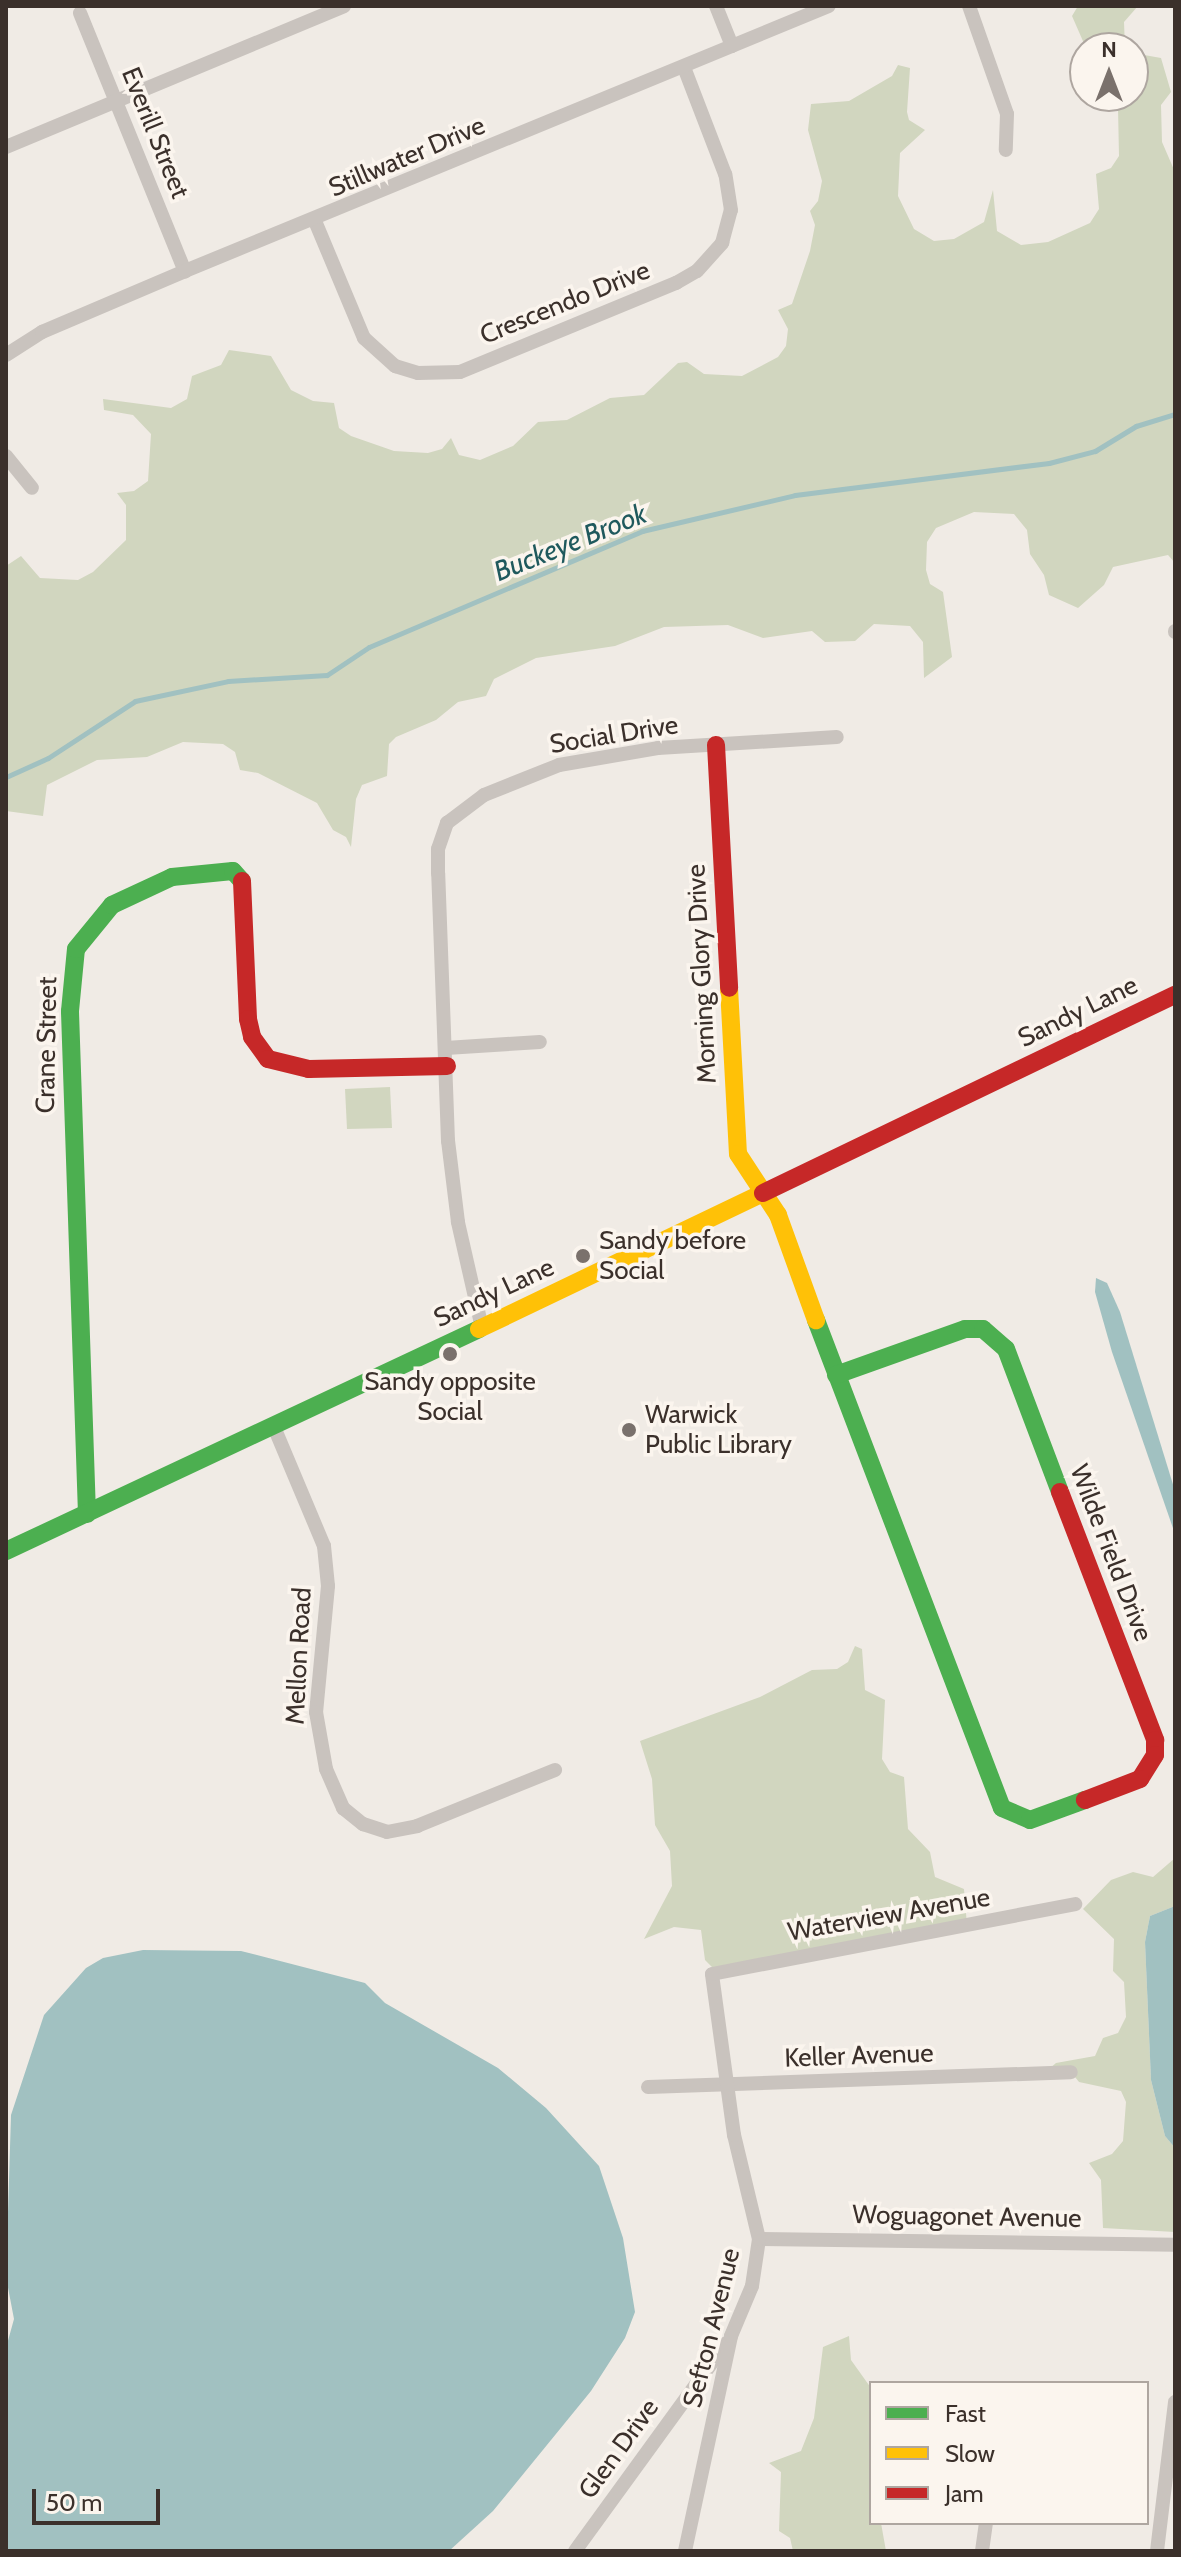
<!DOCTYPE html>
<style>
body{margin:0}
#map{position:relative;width:1181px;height:2557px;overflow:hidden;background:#f0ebe5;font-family:Cabin,sans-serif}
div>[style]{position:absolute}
.green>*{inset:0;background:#d1d6bf}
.water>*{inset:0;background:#a1c1c1}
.stream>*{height:5px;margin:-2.5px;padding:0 2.5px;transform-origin:2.5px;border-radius:2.5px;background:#a1c1c1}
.street>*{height:14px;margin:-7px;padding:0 7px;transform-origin:7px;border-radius:7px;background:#c9c3be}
.fast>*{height:18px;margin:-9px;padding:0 9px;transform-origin:9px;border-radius:9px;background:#4caf50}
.slow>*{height:18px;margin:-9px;padding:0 9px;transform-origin:9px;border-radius:9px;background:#ffc107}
.jam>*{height:18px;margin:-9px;padding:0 9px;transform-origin:9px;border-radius:9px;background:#c62828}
.dots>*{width:22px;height:22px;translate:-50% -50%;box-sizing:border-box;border:4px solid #fbf5ee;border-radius:50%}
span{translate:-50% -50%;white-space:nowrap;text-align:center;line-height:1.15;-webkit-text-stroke:7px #fbf5ee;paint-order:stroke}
.street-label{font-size:26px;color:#3b302b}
.poi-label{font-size:26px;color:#3b302b}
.left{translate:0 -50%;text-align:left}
.water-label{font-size:28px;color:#1f595d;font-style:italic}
.frame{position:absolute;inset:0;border:8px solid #3b302b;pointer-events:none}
.legend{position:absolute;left:869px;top:2381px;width:280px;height:144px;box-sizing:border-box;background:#fbf5ee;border:2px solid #aea6a0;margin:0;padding:10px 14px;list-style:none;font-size:24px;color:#3b302b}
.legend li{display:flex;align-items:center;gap:16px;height:40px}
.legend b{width:40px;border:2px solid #aea6a0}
.north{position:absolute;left:1069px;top:32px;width:80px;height:80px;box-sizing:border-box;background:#fbf5ee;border:2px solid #aea6a0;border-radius:50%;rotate:0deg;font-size:22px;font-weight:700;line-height:32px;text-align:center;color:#3b302b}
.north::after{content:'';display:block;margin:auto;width:28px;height:36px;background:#7a716c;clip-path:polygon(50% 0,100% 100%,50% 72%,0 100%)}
.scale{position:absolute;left:32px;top:2489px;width:128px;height:36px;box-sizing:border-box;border:4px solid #3b302b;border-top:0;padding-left:10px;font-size:24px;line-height:28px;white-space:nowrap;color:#3b302b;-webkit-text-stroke:6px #fbf5ee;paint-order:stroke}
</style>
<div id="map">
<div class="green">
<div style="clip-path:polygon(1078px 6px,1138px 6px,1124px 22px,1125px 48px,1086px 48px,1072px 16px)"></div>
<div style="clip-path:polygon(1133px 53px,1161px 58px,1171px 92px,1161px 105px,1162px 142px,1175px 172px,1175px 563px,1168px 555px,1113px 567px,1104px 585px,1078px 608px,1049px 595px,1044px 575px,1030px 554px,1027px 530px,1014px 514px,974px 512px,936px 528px,927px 542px,926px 570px,930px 584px,943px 592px,952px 657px,924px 678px,923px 642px,910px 626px,874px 624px,855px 641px,825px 642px,812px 631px,763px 638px,728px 625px,664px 627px,615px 646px,536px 658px,494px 679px,486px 696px,458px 702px,436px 720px,396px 737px,389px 744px,387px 776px,362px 785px,356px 799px,351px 847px,346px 837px,333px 830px,317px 803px,258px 773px,240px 770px,235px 752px,223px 744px,183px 742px,147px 757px,97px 760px,47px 785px,43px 816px,6px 811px,6px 566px,21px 556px,40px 578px,78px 580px,93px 572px,126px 540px,126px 505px,117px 493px,134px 491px,148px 481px,151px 434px,133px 415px,104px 410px,103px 399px,171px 408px,187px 399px,192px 376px,221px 365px,229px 350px,271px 356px,291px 390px,313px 401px,334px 403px,339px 428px,351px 436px,394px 451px,428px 453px,442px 449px,451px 438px,459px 455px,480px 460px,513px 446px,538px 422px,567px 420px,610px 398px,644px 395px,678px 363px,687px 362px,704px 374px,742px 376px,778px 357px,786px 346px,788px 329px,778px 310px,792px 304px,810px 251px,815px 225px,810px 211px,818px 201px,822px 181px,808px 130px,811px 104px,849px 101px,892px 76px,898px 65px,910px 68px,907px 112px,909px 120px,925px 130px,900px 153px,898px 196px,914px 229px,934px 241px,954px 239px,984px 222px,993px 190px,997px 231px,1021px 245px,1048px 242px,1090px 223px,1099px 209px,1096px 174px,1111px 168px,1119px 156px,1118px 108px,1112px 96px,1133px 96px)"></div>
<div style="clip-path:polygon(390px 1087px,392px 1128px,347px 1129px,345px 1089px)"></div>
<div style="clip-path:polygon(855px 1646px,862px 1649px,865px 1690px,885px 1700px,882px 1759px,890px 1772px,904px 1777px,908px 1829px,930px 1852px,935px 1877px,964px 1889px,967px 1925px,715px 1970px,705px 1960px,701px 1930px,674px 1927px,644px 1939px,672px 1886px,670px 1851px,655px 1825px,652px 1779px,640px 1741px,760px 1697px,812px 1670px,837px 1669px,848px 1662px)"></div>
<div style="clip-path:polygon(1175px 1858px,1175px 1906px,1150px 1916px,1145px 1942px,1151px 2080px,1165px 2136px,1175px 2148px,1175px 2232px,1103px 2228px,1101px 2180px,1089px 2163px,1112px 2154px,1123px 2141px,1126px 2102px,1121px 2091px,1079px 2082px,1071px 2072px,1042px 2075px,1056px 2063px,1095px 2056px,1103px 2038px,1118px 2033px,1126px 2017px,1124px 1982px,1113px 1971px,1114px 1939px,1083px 1909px,1111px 1880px,1133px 1872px,1153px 1877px)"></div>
<div style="clip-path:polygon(849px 2336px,851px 2360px,871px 2388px,871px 2523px,881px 2523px,886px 2551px,793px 2551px,790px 2538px,779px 2531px,781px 2472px,769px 2463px,801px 2451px,814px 2418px,823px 2347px)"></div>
</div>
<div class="water">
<div style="clip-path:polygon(1096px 1278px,1107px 1283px,1120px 1312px,1175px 1491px,1175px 1534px,1112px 1352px,1095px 1292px)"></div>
<div style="clip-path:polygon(1175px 1906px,1175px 2148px,1165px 2136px,1151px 2080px,1145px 1942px,1150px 1916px)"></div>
<div style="clip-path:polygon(143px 1950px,241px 1951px,365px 1983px,385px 2003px,498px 2068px,546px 2108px,599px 2166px,623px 2238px,635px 2312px,625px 2338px,591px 2391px,493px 2511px,449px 2551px,6px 2551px,6px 2348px,14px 2319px,6px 2277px,11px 2115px,44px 2015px,86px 1968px,103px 1958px)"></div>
</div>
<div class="stream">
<div style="left:6px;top:777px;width:46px;rotate:-24.3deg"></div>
<div style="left:48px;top:758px;width:104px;rotate:-33.2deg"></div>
<div style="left:135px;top:701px;width:95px;rotate:-12.1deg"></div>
<div style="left:228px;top:681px;width:99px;rotate:-3.5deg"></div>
<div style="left:327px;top:675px;width:50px;rotate:-33.7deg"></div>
<div style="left:369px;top:647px;width:297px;rotate:-23deg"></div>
<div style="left:642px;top:531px;width:157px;rotate:-13.2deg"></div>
<div style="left:795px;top:495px;width:256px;rotate:-7.2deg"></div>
<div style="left:1049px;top:463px;width:48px;rotate:-14.6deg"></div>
<div style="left:1095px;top:451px;width:48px;rotate:-31.4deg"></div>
<div style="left:1136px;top:426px;width:41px;rotate:-17.1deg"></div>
</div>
<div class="street">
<div style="left:716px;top:6px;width:43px;rotate:68.2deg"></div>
<div style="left:969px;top:6px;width:114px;rotate:70.6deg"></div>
<div style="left:1007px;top:114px;width:36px;rotate:92deg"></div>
<div style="left:80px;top:13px;width:279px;rotate:67.9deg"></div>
<div style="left:6px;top:147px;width:366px;rotate:-22.6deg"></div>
<div style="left:315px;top:221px;width:127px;rotate:67.3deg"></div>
<div style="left:364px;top:338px;width:42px;rotate:42.1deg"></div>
<div style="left:395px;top:366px;width:24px;rotate:17deg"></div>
<div style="left:418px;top:373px;width:42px;rotate:-1.4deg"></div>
<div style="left:460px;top:372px;width:234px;rotate:-22.4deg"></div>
<div style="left:676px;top:283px;width:24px;rotate:-30deg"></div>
<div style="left:697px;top:271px;width:38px;rotate:-48deg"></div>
<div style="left:722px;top:243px;width:34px;rotate:-75deg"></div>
<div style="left:731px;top:210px;width:36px;rotate:-99deg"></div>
<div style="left:725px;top:174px;width:115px;rotate:-111deg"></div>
<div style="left:6px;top:355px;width:43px;rotate:-32.6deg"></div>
<div style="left:42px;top:332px;width:155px;rotate:-23.1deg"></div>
<div style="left:185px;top:271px;width:696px;rotate:-22.37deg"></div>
<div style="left:6px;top:456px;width:41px;rotate:50.9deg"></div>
<div style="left:1175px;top:631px;width:1px;rotate:90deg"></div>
<div style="left:446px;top:1048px;width:94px;rotate:-3.7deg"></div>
<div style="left:482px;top:1328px;width:109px;rotate:-102.8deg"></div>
<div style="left:458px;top:1222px;width:82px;rotate:-97deg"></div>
<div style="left:448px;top:1141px;width:268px;rotate:-92.1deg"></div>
<div style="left:438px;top:873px;width:24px;rotate:-90deg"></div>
<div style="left:438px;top:849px;width:28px;rotate:-71deg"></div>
<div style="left:447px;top:823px;width:46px;rotate:-37.1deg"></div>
<div style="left:484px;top:795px;width:81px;rotate:-21.8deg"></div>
<div style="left:559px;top:765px;width:100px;rotate:-9.7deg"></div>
<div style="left:658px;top:748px;width:179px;rotate:-3.5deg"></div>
<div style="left:274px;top:1427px;width:129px;rotate:67.2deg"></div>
<div style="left:324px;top:1546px;width:40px;rotate:84.3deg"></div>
<div style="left:328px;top:1586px;width:127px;rotate:95.4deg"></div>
<div style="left:316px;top:1712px;width:58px;rotate:80deg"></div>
<div style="left:326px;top:1769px;width:43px;rotate:66.4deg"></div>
<div style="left:343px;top:1808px;width:26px;rotate:39deg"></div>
<div style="left:363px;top:1824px;width:25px;rotate:18deg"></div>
<div style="left:387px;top:1832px;width:31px;rotate:-11deg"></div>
<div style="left:417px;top:1826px;width:149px;rotate:-22.1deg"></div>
<div style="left:648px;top:2087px;width:423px;rotate:-2deg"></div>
<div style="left:759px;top:2239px;width:416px;rotate:0.8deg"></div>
<div style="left:575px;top:2551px;width:257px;rotate:-54deg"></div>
<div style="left:685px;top:2551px;width:220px;rotate:-77.9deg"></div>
<div style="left:731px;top:2336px;width:54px;rotate:-67.2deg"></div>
<div style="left:752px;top:2286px;width:48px;rotate:-81.5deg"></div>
<div style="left:759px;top:2239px;width:107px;rotate:-103.5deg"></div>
<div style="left:734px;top:2135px;width:162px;rotate:-97.8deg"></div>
<div style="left:712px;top:1974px;width:370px;rotate:-10.9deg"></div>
<div style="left:982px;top:2551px;width:28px;rotate:-82deg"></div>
<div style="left:1157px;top:2551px;width:150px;rotate:-83.1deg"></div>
</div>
<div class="fast">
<div style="left:816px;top:1320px;width:522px;rotate:69.14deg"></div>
<div style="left:1002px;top:1808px;width:30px;rotate:23deg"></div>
<div style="left:1030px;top:1820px;width:59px;rotate:-20deg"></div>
<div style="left:836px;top:1375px;width:137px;rotate:-19.6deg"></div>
<div style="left:965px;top:1329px;width:18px"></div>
<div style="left:983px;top:1329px;width:30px;rotate:41deg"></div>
<div style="left:1006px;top:1349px;width:153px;rotate:69.3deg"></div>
<div style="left:87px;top:1514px;width:503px;rotate:-91.94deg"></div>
<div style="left:70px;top:1011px;width:62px;rotate:-84.5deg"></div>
<div style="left:76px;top:949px;width:57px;rotate:-50.7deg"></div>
<div style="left:112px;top:905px;width:66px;rotate:-25deg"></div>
<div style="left:172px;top:877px;width:61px;rotate:-5.6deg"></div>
<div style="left:233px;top:871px;width:13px;rotate:48deg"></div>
<div style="left:6px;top:1551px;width:523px;rotate:-25.14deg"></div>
</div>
<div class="slow">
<div style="left:729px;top:988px;width:166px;rotate:86.9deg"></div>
<div style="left:738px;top:1154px;width:73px;rotate:56.7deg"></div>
<div style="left:778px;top:1215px;width:112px;rotate:70.1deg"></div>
<div style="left:479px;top:1329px;width:315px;rotate:-25.6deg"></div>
</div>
<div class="jam">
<div style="left:716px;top:745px;width:243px;rotate:86.9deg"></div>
<div style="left:242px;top:881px;width:138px;rotate:87.5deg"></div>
<div style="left:248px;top:1019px;width:18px;rotate:77deg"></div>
<div style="left:252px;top:1037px;width:27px;rotate:54deg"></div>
<div style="left:268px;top:1059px;width:42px;rotate:13.7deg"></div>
<div style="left:309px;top:1069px;width:138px;rotate:-1.2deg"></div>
<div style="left:763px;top:1193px;width:457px;rotate:-25.7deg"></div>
<div style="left:1060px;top:1492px;width:266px;rotate:69deg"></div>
<div style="left:1155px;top:1740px;width:15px;rotate:90deg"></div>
<div style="left:1155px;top:1755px;width:28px;rotate:122deg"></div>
<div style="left:1140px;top:1779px;width:59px;rotate:159.1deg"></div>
</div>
<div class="dots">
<div style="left:583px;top:1256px;background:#7a716c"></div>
<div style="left:450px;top:1354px;background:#7a716c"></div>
<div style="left:629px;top:1430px;background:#7a716c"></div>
</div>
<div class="street-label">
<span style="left:155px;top:133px;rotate:68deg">Everill Street</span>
<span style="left:407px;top:157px;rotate:-23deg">Stillwater Drive</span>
<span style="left:565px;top:303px;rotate:-22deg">Crescendo Drive</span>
<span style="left:614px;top:735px;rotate:-9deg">Social Drive</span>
<span style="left:702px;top:974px;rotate:-93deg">Morning Glory Drive</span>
<span style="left:1078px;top:1012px;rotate:-26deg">Sandy Lane</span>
<span style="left:47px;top:1045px;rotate:-89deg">Crane Street</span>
<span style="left:494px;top:1293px;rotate:-25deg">Sandy Lane</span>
<span style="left:1111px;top:1553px;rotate:69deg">Wilde Field Drive</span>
<span style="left:299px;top:1656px;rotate:-87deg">Mellon Road</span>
<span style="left:889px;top:1915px;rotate:-10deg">Waterview Avenue</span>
<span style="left:859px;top:2056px;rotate:-2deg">Keller Avenue</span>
<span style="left:967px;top:2217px;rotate:1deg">Woguagonet Avenue</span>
<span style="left:712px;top:2328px;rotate:-76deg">Sefton Avenue</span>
<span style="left:619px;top:2449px;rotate:-54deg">Glen Drive</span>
</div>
<div class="poi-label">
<span class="left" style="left:599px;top:1256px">Sandy before<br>Social</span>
<span style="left:450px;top:1397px">Sandy opposite<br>Social</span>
<span class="left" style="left:645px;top:1430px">Warwick<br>Public Library</span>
</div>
<div class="water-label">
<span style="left:570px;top:542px;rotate:-22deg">Buckeye Brook</span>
</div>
<div class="frame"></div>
<ul class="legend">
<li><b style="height:10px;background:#4caf50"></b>Fast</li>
<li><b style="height:10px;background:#ffc107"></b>Slow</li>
<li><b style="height:10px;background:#c62828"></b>Jam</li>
</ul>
<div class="north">N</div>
<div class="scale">50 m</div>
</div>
